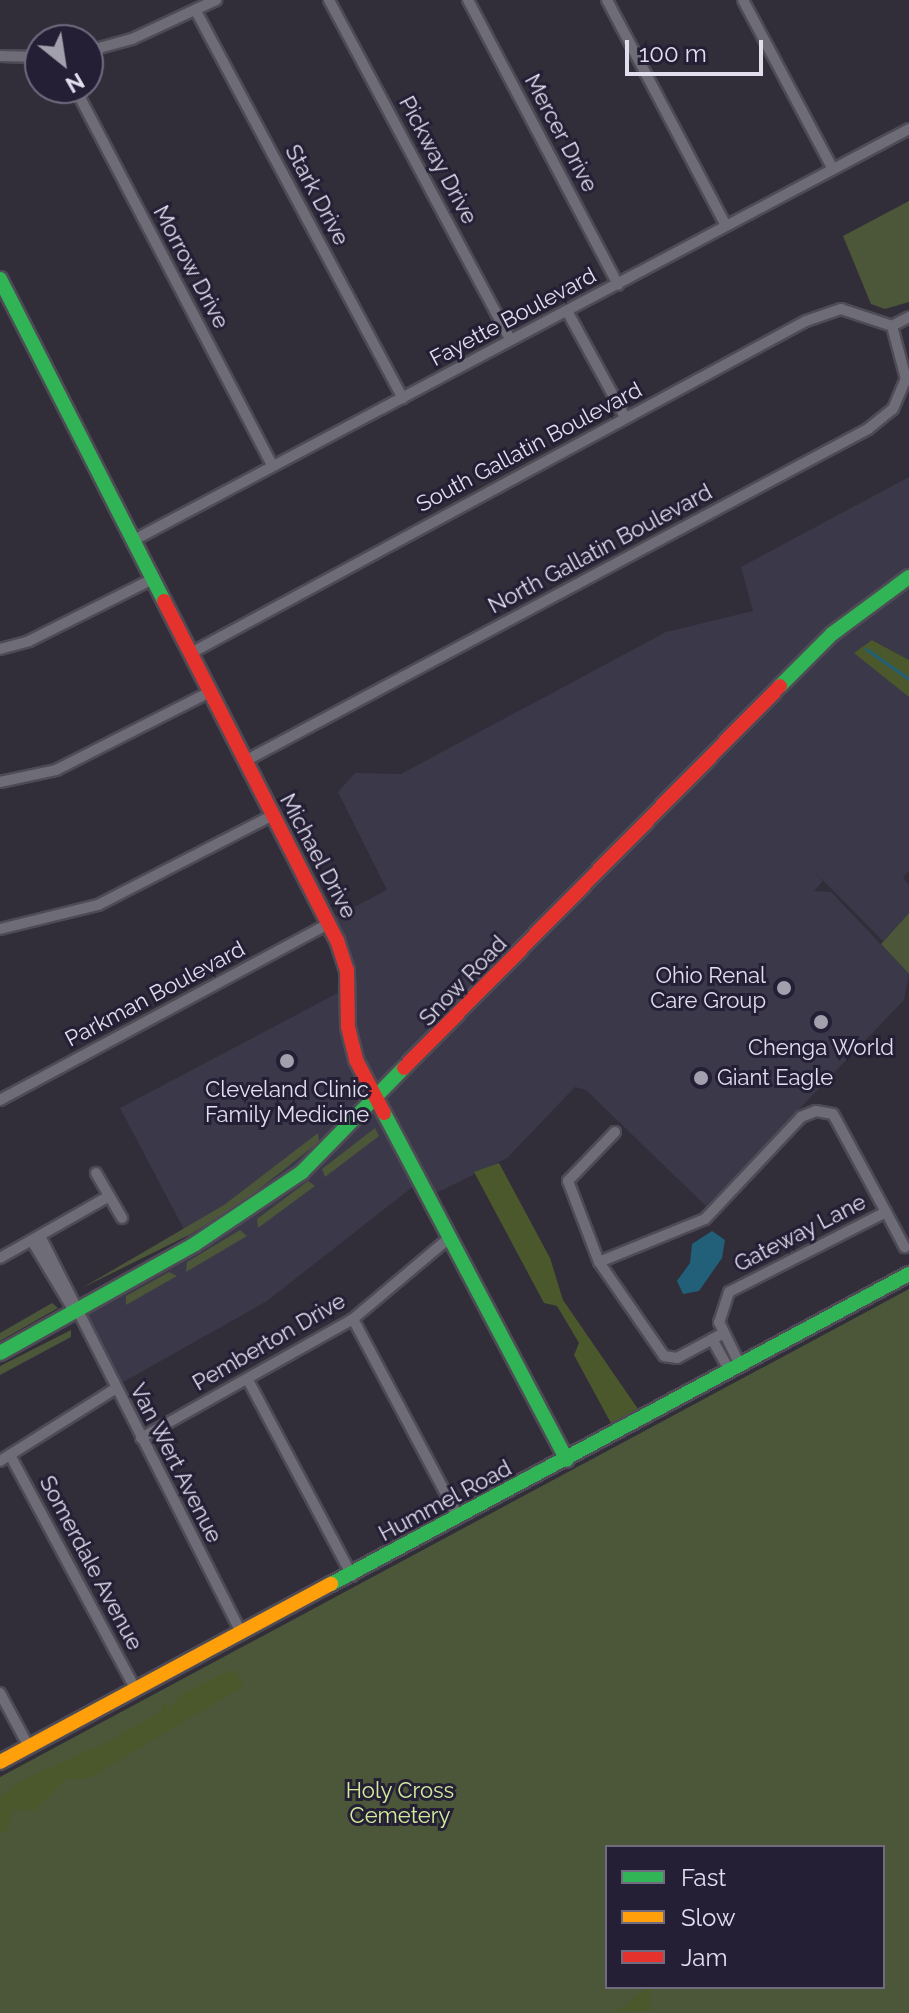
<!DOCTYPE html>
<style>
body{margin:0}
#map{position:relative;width:909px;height:2013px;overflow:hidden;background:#312e3a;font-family:Raleway,sans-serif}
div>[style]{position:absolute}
.commercial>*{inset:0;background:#3b3849}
.green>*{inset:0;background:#4c5639}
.forest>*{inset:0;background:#4b582c}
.water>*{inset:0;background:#216078}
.stream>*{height:3px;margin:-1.5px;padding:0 1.5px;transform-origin:1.5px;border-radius:1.5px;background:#216078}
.roads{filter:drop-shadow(2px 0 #4e4b56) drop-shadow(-2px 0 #4e4b56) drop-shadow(0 2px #4e4b56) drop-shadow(0 -2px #4e4b56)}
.street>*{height:10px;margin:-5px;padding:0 5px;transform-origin:5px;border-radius:5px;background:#6e6c76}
.fast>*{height:14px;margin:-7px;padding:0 7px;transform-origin:7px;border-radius:7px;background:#30b455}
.slow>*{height:14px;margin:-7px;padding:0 7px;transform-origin:7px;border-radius:7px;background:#ff9f0a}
.jam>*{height:14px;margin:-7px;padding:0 7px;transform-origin:7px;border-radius:7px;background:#e5322d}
.dots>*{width:22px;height:22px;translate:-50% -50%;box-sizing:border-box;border:4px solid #241f35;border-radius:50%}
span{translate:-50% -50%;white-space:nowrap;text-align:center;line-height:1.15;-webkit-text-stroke:6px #241f35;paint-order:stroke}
.street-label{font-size:22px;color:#e1deed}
.poi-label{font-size:22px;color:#e1deed}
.right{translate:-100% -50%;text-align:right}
.left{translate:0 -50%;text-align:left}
.park-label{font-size:22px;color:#d2ec9b}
.legend{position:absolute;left:605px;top:1845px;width:280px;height:144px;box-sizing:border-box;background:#241f35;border:2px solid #706b7f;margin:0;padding:10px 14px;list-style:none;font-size:24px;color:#e1deed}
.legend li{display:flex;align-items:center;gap:16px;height:40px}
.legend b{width:40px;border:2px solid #706b7f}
.north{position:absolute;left:24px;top:24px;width:80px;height:80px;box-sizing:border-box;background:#241f35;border:2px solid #706b7f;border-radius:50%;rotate:150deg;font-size:22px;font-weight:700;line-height:32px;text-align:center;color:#e1deed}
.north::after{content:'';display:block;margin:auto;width:28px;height:36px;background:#a3a0ae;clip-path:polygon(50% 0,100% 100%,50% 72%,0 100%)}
.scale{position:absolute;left:625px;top:40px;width:138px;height:36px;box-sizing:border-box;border:4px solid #e1deed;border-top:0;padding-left:10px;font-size:24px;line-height:28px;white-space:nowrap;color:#e1deed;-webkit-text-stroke:6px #241f35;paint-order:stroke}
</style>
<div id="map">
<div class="commercial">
<div style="clip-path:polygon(909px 477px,909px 660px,873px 640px,890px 675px,909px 696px,909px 871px,903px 877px,909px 885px,909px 913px,883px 941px,807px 864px,823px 881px,814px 891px,831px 892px,909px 974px,904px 1000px,706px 1206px,586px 1090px,575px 1087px,507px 1158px,424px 1199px,415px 1185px,267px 1301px,118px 1385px,73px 1301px,188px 1237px,120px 1108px,353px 985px,331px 919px,387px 890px,338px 792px,355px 773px,401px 774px,666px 632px,753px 611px,741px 567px)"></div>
</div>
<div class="green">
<div style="clip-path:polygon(909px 201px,909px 302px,885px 309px,871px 304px,843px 236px)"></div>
<div style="clip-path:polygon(909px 913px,909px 974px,881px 944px)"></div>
<div style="clip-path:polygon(375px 1128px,379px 1136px,325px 1177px,322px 1169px)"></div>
<div style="clip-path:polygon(318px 1133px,319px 1142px,245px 1200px,191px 1234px,82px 1288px,224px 1205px)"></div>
<div style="clip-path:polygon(308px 1181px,315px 1186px,258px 1228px,257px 1219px)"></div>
<div style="clip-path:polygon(240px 1230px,247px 1236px,186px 1272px,187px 1262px)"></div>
<div style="clip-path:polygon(169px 1272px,177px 1276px,126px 1305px,126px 1296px)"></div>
<div style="clip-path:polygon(evenodd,909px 1289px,909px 2013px,0 2013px,0 1777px,909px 1289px,607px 1847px,883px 1847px,883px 1987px,607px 1987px,607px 1847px)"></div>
<div style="clip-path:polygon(52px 1303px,58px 1308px,0 1341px,0 1333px)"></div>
<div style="clip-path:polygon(71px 1330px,71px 1337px,0 1375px,0 1366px)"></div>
</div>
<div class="forest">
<div style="clip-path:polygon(872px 640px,909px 660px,909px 697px,854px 653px)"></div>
<div style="clip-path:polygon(499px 1163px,550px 1258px,563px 1300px,640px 1412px,613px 1427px,574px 1355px,579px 1343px,557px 1306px,544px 1303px,474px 1172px)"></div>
<div style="clip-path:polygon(228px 1671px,236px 1671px,244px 1686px,89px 1778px,67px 1779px,35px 1811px,14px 1809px,7px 1831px,0 1834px,0 1798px,16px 1783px,107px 1742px,162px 1711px,163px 1702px,171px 1708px,179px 1696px)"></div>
<div style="clip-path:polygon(650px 1987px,651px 2009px,617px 2013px,647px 1987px)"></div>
</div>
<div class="water">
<div style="clip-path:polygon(712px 1231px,725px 1240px,722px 1258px,699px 1291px,683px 1294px,677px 1281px,690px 1263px,692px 1244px)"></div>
</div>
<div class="stream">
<div style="left:866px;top:649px;width:52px;rotate:34.9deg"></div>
</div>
<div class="roads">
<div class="street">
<div style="left:329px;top:0;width:384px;rotate:61.9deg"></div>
<div style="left:468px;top:0;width:322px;rotate:62.2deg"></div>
<div style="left:607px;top:0;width:255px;rotate:62.2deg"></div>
<div style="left:743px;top:0;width:191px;rotate:62deg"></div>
<div style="left:196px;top:11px;width:439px;rotate:61.9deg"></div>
<div style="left:88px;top:51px;width:46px;rotate:-15.3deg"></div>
<div style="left:132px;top:39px;width:93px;rotate:-24.9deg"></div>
<div style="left:0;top:56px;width:40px;rotate:1.4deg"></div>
<div style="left:75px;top:88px;width:425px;rotate:62.4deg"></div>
<div style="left:567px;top:311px;width:121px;rotate:61.3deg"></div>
<div style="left:892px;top:326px;width:19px;rotate:-28deg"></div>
<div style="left:134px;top:540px;width:877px;rotate:-27.94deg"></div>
<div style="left:0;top:649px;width:30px;rotate:-15deg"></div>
<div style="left:29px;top:641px;width:139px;rotate:-26.6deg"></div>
<div style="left:191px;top:653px;width:699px;rotate:-28.36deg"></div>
<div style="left:806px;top:321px;width:37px;rotate:-19deg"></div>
<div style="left:841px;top:309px;width:54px;rotate:18.4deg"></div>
<div style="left:245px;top:761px;width:706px;rotate:-28.05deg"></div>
<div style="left:868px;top:429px;width:32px;rotate:-39deg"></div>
<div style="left:893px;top:409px;width:33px;rotate:-67deg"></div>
<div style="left:906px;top:379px;width:55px;rotate:-104.8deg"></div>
<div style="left:0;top:782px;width:57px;rotate:-12.1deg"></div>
<div style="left:56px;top:770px;width:173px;rotate:-26.9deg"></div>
<div style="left:0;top:929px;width:101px;rotate:-13.8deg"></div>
<div style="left:98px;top:905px;width:195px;rotate:-27.2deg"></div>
<div style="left:0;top:1100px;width:372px;rotate:-28.2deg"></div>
<div style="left:615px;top:1132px;width:68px;rotate:133.8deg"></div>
<div style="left:568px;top:1181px;width:87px;rotate:69.1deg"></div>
<div style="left:599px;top:1262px;width:114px;rotate:55.3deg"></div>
<div style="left:664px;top:1356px;width:13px;rotate:9deg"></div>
<div style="left:677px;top:1358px;width:51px;rotate:-28.1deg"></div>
<div style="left:96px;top:1173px;width:52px;rotate:60deg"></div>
<div style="left:886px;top:1212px;width:40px;rotate:62deg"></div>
<div style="left:40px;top:1236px;width:446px;rotate:63.1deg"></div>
<div style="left:32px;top:1241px;width:76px;rotate:59deg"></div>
<div style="left:0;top:1258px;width:125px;rotate:-29.6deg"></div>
<div style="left:599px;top:1262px;width:114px;rotate:-22.1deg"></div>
<div style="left:705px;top:1219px;width:140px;rotate:-46.7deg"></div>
<div style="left:801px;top:1117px;width:16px;rotate:-22deg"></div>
<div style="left:816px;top:1111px;width:17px;rotate:10deg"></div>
<div style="left:833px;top:1114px;width:111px;rotate:61.6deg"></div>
<div style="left:886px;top:1212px;width:176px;rotate:153deg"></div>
<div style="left:729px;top:1292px;width:32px;rotate:108deg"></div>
<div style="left:719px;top:1322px;width:48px;rotate:64deg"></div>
<div style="left:353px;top:1319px;width:225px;rotate:62deg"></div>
<div style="left:712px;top:1339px;width:37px;rotate:61deg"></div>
<div style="left:248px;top:1380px;width:222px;rotate:62deg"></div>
<div style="left:141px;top:1438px;width:243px;rotate:-29.3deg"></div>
<div style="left:353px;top:1319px;width:124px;rotate:-40.1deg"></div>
<div style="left:10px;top:1455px;width:267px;rotate:61.8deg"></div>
<div style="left:0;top:1461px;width:136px;rotate:-32.1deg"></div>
<div style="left:0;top:1693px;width:61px;rotate:61.8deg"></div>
</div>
<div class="fast">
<div style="left:0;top:279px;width:361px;rotate:63deg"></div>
<div style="left:780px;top:686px;width:74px;rotate:-45deg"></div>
<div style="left:832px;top:634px;width:96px;rotate:-36.5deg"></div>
<div style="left:384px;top:1113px;width:392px;rotate:62.2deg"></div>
<div style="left:0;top:1353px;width:223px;rotate:-29.2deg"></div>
<div style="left:195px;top:1244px;width:129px;rotate:-33.9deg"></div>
<div style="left:302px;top:1172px;width:146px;rotate:-45.6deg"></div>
<div style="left:331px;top:1584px;width:656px;rotate:-28.21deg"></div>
</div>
<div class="slow">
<div style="left:0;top:1762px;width:376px;rotate:-28.3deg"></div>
</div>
<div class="jam">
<div style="left:164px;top:601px;width:381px;rotate:63deg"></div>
<div style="left:337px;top:940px;width:32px;rotate:72deg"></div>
<div style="left:347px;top:970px;width:57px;rotate:89deg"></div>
<div style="left:348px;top:1027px;width:34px;rotate:76deg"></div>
<div style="left:356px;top:1060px;width:60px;rotate:62.2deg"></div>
<div style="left:404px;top:1068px;width:536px;rotate:-45.45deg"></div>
</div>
</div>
<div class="dots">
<div style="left:784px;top:988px;background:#a3a0ae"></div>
<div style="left:821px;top:1022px;background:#a3a0ae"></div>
<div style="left:287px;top:1061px;background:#a3a0ae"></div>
<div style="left:701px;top:1078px;background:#a3a0ae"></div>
</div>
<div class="street-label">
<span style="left:561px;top:133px;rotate:62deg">Mercer Drive</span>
<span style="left:438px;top:160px;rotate:62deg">Pickway Drive</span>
<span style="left:317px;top:195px;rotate:62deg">Stark Drive</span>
<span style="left:191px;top:267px;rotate:62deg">Morrow Drive</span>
<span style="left:513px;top:317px;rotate:-28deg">Fayette Boulevard</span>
<span style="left:529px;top:447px;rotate:-28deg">South Gallatin Boulevard</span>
<span style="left:600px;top:549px;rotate:-28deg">North Gallatin Boulevard</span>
<span style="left:318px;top:856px;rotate:62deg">Michael Drive</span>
<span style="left:463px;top:981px;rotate:-46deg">Snow Road</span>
<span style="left:155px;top:994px;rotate:-28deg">Parkman Boulevard</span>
<span style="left:800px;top:1233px;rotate:-27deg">Gateway Lane</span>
<span style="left:269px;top:1342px;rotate:-30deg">Pemberton Drive</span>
<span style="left:176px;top:1463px;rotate:63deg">Van Wert Avenue</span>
<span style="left:445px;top:1501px;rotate:-28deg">Hummel Road</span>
<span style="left:91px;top:1563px;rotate:62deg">Somerdale Avenue</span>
</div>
<div class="poi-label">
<span class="right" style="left:766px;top:988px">Ohio Renal<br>Care Group</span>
<span style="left:821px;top:1048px">Chenga World</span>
<span class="left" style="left:717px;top:1078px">Giant Eagle</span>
<span style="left:287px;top:1102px">Cleveland Clinic<br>Family Medicine</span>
</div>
<div class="park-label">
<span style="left:400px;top:1803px">Holy Cross<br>Cemetery</span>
</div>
<ul class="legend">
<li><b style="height:10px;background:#30b455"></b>Fast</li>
<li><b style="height:10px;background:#ff9f0a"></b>Slow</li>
<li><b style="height:10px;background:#e5322d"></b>Jam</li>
</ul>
<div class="north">N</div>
<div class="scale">100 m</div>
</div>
